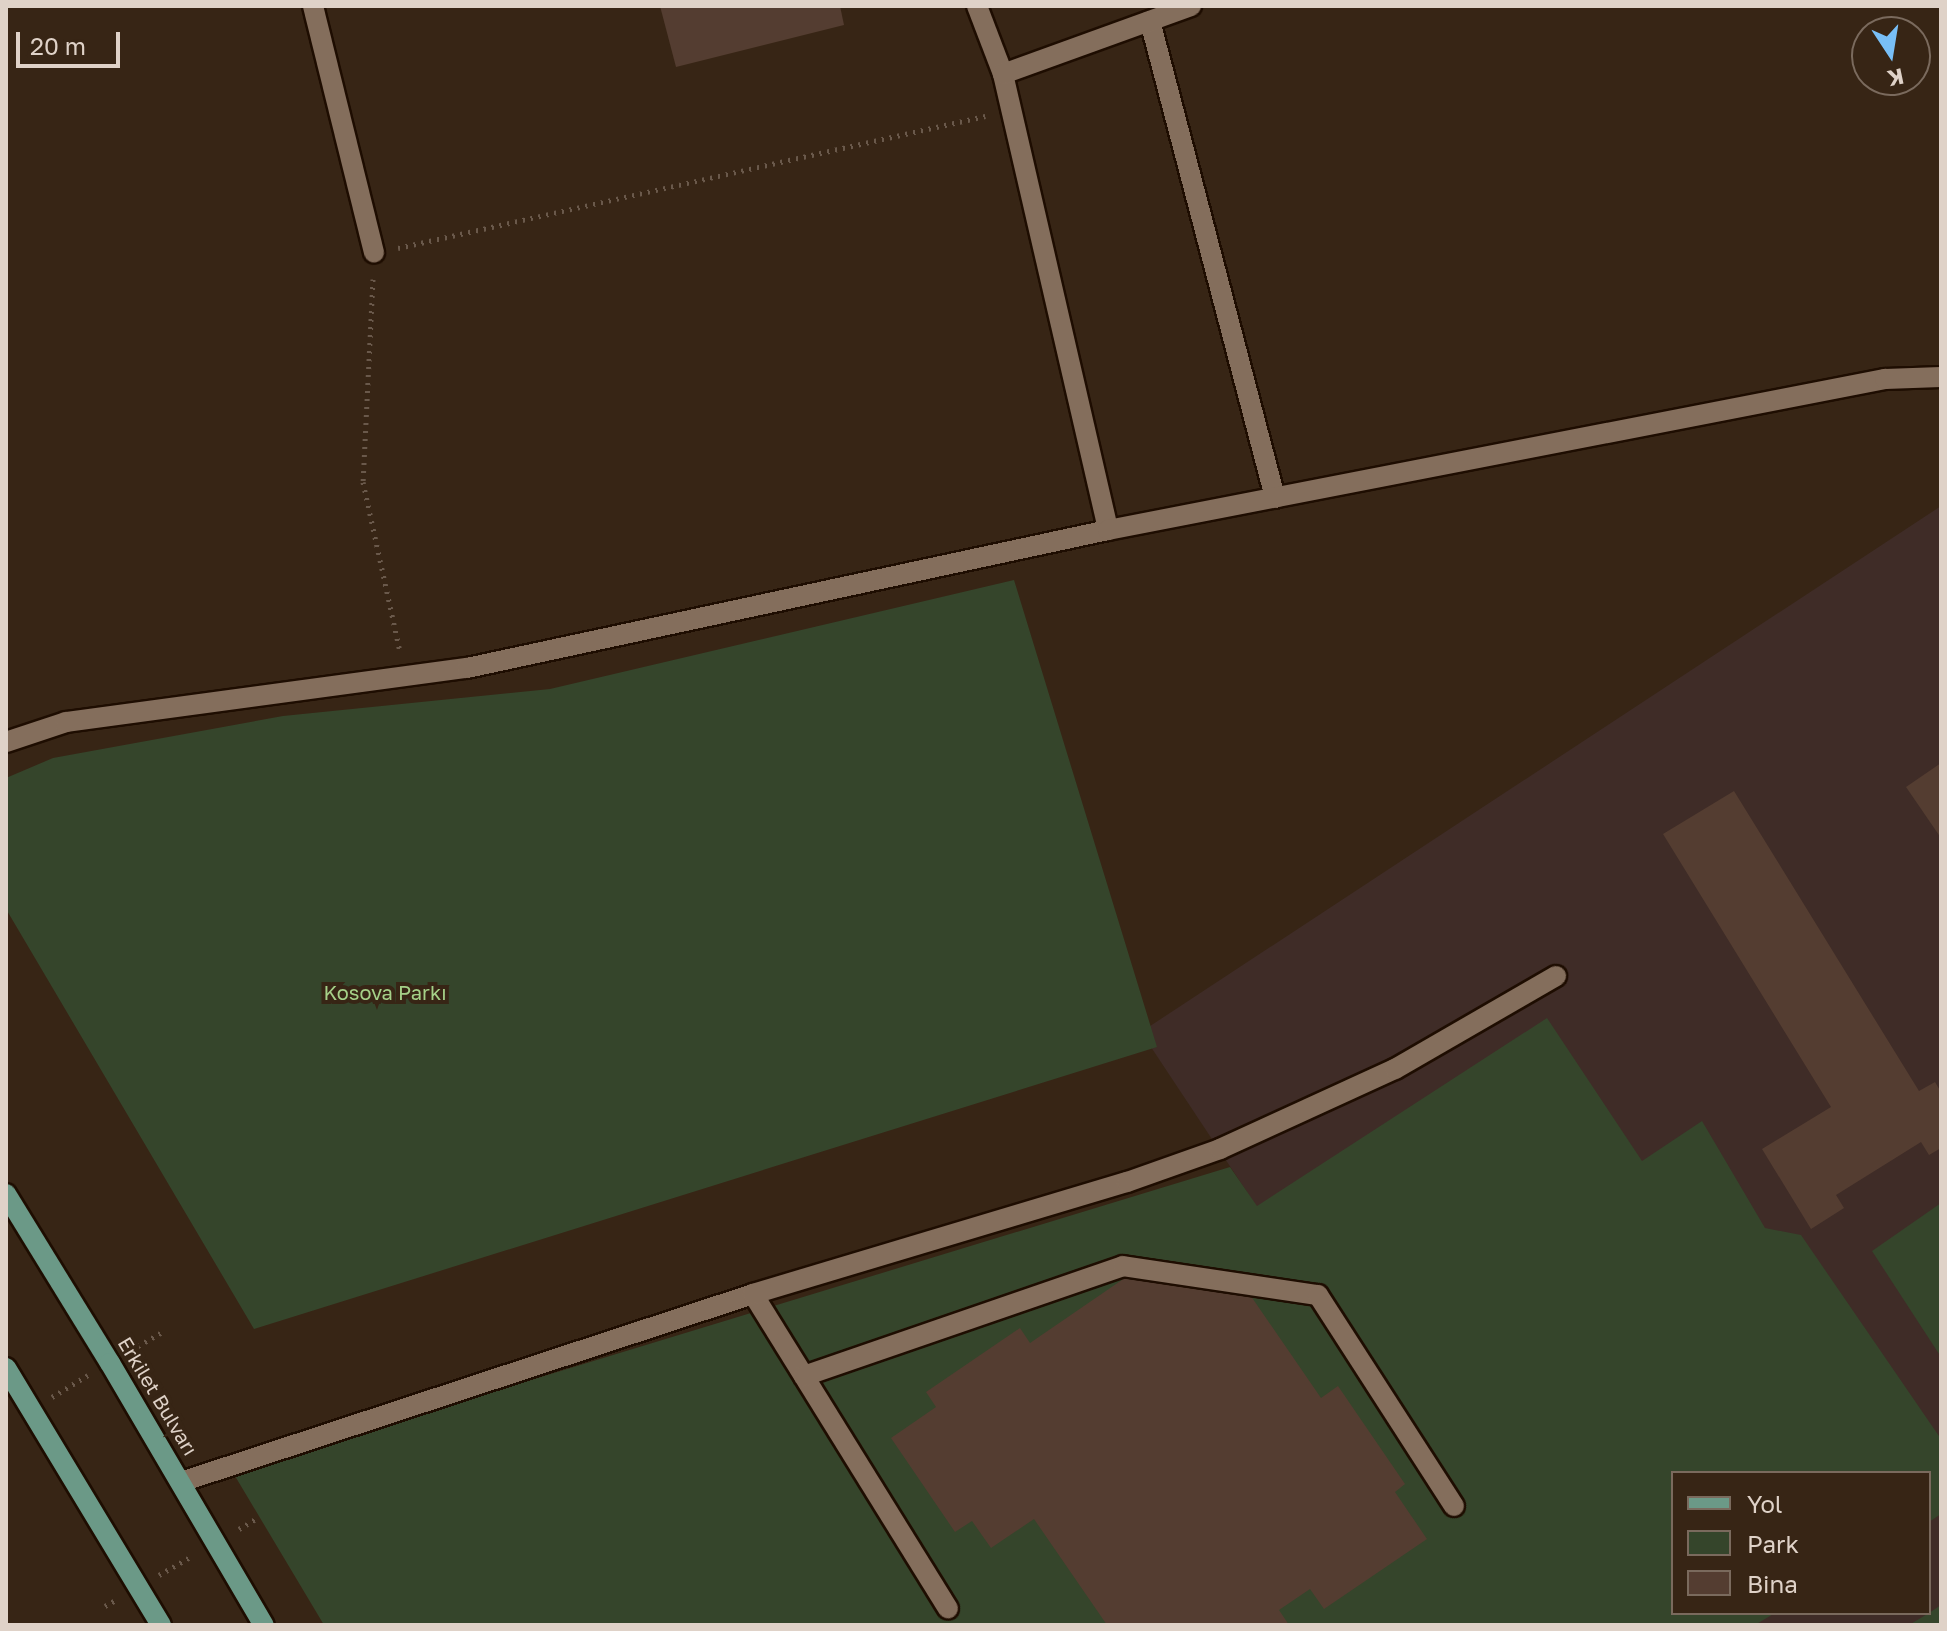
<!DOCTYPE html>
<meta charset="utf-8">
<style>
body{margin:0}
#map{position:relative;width:1947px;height:1631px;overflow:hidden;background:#372515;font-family:"Golos Text",sans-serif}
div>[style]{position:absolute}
.commercial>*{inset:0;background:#3f2c27}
.green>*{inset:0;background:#35452b}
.building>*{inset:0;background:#543d31}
.path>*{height:5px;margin-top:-2.5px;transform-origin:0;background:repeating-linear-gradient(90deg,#6a594b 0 2px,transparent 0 8px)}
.roads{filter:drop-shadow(2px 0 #1e0d01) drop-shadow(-2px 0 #1e0d01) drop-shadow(0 2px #1e0d01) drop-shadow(0 -2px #1e0d01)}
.minor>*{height:20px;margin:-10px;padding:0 10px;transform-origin:10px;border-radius:10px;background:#846e5c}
.primary>*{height:20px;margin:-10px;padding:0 10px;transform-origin:10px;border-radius:10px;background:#6b9987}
span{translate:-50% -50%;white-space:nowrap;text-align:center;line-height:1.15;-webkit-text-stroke:8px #372515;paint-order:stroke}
.park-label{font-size:20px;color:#a5d088}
.street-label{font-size:20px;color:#dfd2c8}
.frame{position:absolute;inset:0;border:8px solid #dfd2c8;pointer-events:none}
.legend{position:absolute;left:1671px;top:1471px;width:260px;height:144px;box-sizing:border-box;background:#372515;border:2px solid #7a6a5d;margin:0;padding:10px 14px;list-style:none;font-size:24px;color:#dfd2c8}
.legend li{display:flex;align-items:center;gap:16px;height:40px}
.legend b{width:40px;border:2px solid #7a6a5d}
.north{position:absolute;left:1851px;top:16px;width:80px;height:80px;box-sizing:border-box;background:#372515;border:2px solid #7a6a5d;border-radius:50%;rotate:168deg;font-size:22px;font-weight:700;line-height:32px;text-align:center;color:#dfd2c8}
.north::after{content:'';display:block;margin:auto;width:28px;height:36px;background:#78bff7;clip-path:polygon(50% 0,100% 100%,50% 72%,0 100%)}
.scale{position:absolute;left:16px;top:32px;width:104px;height:36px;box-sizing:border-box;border:4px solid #dfd2c8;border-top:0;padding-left:10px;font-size:24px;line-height:28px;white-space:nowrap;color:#dfd2c8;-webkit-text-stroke:6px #372515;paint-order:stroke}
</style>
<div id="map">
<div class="commercial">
<div style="clip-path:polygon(evenodd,1941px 506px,1941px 1625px,1534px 1625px,1141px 1032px,1941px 506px,1673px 1473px,1929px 1473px,1929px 1613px,1673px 1613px,1673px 1473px)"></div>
</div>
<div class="green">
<div style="clip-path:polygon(1014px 580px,1157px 1047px,254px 1329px,6px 909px,6px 778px,53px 758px,283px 716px,550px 689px)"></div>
<div style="clip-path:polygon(1547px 1018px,1642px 1161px,1702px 1121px,1765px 1228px,1801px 1235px,1941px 1439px,1941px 1514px,1929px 1522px,1929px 1473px,1673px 1473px,1673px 1613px,1775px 1613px,1755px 1625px,324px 1625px,232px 1471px,1230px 1167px,1257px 1206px)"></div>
<div style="clip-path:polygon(1941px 1203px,1941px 1357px,1872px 1251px)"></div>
<div style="clip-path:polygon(1941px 1605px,1941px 1625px,1909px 1625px,1929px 1613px)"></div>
</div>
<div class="building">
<div style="clip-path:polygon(660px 6px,840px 6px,844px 25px,676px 67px)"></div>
<div style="clip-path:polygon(1941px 763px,1941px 838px,1906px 787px)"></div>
<div style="clip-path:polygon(1734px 791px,1919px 1091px,1935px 1082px,1941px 1092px,1941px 1148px,1929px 1155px,1921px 1142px,1836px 1195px,1844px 1208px,1811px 1229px,1762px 1149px,1831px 1107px,1663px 834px)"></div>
<div style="clip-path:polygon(1135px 1271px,1244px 1286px,1321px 1398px,1338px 1386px,1405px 1484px,1395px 1492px,1427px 1539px,1324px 1609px,1310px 1589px,1279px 1610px,1289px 1625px,1107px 1625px,1034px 1519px,991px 1548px,972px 1521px,955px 1532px,891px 1438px,936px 1407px,926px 1392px,1020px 1328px,1030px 1343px)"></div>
</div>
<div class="path">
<div style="left:398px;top:248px;width:602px;rotate:-12.67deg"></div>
<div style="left:373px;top:279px;width:203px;rotate:92.8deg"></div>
<div style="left:363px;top:482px;width:174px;rotate:77.7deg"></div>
<div style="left:131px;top:1350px;width:36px;rotate:-30deg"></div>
<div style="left:52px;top:1397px;width:42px;rotate:-31.4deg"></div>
<div style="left:239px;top:1529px;width:23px;rotate:-31deg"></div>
<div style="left:159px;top:1575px;width:38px;rotate:-30deg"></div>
<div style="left:105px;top:1606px;width:13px;rotate:-29deg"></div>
</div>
<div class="roads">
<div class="minor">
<div style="left:313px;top:6px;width:254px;rotate:76.1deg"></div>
<div style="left:977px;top:6px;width:73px;rotate:69.1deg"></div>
<div style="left:1003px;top:74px;width:468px;rotate:77deg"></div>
<div style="left:1150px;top:21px;width:493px;rotate:75.3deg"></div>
<div style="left:1003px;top:74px;width:200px;rotate:-19.9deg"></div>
<div style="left:6px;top:742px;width:63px;rotate:-18.4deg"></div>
<div style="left:66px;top:722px;width:405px;rotate:-7.7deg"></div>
<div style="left:467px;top:668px;width:656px;rotate:-12.15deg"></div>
<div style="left:1108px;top:530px;width:792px;rotate:-11deg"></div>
<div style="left:1885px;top:379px;width:56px;rotate:-2deg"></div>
<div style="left:753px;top:1294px;width:370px;rotate:58.2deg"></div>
<div style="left:804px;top:1376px;width:337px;rotate:-19deg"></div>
<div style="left:1123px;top:1266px;width:197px;rotate:8.5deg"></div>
<div style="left:1318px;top:1295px;width:251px;rotate:57.2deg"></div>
<div style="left:181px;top:1482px;width:602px;rotate:-18.19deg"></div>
<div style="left:753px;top:1294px;width:390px;rotate:-16.7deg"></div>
<div style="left:1127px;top:1182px;width:99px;rotate:-19.5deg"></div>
<div style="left:1220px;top:1149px;width:192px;rotate:-24.6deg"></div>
<div style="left:1395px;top:1069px;width:186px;rotate:-30deg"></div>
</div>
<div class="primary">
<div style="left:6px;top:1194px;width:198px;rotate:58.4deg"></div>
<div style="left:110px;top:1363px;width:304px;rotate:59.6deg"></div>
<div style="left:6px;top:1368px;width:300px;rotate:58.9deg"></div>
</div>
</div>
<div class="park-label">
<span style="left:385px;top:992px">Kosova Parkı</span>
</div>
<div class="street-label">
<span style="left:158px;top:1396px;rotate:59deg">Erkilet Bulvarı</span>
</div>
<div class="frame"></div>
<ul class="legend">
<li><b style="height:10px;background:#6b9987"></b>Yol</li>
<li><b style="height:22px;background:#35452b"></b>Park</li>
<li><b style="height:22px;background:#543d31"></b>Bina</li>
</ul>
<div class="north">K</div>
<div class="scale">20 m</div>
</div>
